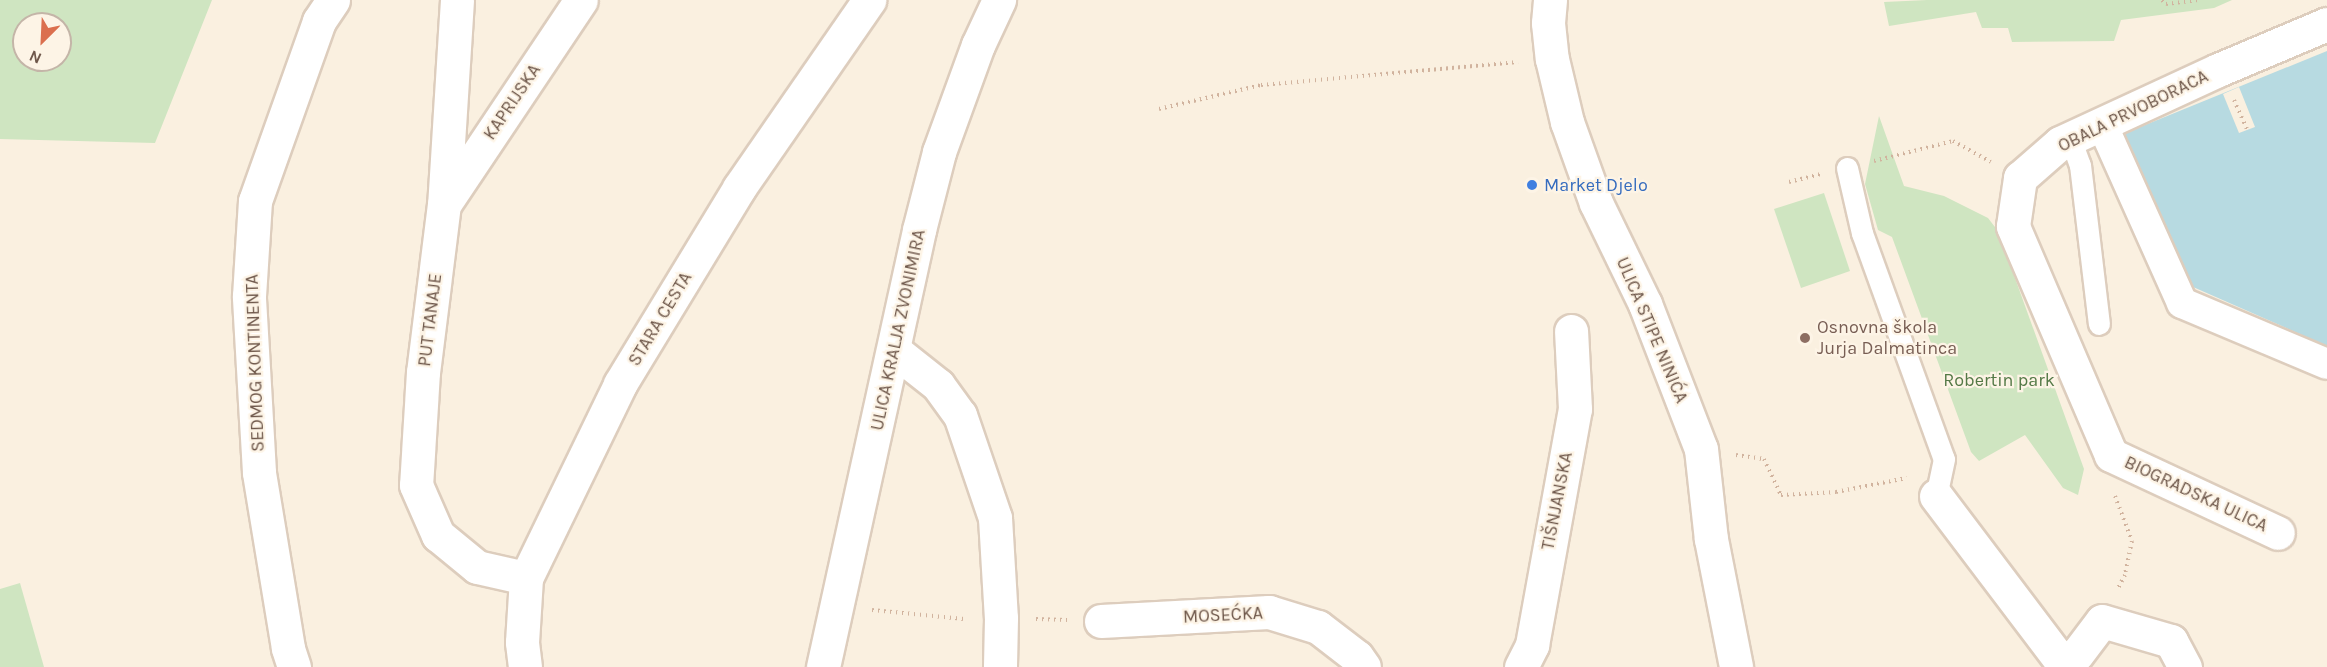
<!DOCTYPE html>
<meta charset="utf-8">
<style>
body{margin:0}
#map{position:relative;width:2327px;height:667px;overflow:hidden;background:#faf0e0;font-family:Karla,sans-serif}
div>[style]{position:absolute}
.green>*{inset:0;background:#cfe5c1}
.water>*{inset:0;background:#b7dae1}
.pier>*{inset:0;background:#faf0e0}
.path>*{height:4px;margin-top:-2px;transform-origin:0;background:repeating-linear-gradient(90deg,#d1b39e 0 1.5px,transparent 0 6px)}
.roads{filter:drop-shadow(2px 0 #ddcdbd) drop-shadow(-2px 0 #ddcdbd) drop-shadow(0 2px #ddcdbd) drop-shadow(0 -2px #ddcdbd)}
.service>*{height:21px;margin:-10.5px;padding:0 10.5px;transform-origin:10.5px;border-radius:10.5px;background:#fff}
.pedestrian>*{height:30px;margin:-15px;padding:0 15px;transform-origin:15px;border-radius:15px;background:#fff}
.minor>*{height:33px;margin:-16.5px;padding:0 16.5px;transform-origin:16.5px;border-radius:16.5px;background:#fff}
.secondary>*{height:33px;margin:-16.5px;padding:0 16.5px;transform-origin:16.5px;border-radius:16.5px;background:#fff}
.dots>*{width:16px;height:16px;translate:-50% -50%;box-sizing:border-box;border:3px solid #fdf4e6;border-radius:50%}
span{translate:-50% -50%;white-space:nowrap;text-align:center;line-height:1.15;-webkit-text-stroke:4.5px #fdf4e6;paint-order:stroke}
.street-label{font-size:18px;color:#6e574a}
.shop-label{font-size:18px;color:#366cbe}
.left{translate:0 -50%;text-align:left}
.education-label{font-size:18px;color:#785e54}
.park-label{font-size:18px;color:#547946}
.north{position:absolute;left:12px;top:12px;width:60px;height:60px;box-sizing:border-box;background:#fdf4e6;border:2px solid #c4b5a8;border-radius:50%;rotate:204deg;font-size:16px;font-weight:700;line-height:24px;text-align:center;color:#6e574a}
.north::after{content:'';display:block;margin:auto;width:21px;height:27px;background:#db6f4e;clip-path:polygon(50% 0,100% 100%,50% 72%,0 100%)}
</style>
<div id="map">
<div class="green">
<div style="clip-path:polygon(evenodd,0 0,212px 0,155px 143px,0 139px,0 0,24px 24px,60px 24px,60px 60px,24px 60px,24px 24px)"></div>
<div style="clip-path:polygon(1927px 0,2232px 0,2214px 8px,2121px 20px,2114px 41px,2012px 42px,2008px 28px,1982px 28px,1976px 12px,1889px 26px,1884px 2px)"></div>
<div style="clip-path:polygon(1879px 116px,1904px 186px,1944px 196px,1988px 218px,1998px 231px,2084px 469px,2078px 495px,2063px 488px,2025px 435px,1979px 461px,1971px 452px,1892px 237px,1878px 230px,1865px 184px)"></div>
<div style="clip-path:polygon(1824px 193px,1850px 271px,1801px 288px,1774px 209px)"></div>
<div style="clip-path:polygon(20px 583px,44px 667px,0 667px,0 589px)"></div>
</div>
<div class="water">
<div style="clip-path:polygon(2327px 51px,2327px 346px,2184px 283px,2123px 134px)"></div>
</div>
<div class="pier">
<div style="clip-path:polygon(2239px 87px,2255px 127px,2239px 133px,2223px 94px)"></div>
</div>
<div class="path">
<div style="left:2162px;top:0;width:6px;rotate:45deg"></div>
<div style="left:2166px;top:4px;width:34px;rotate:-7deg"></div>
<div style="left:2234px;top:100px;width:32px;rotate:66deg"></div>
<div style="left:1159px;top:109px;width:105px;rotate:-13.2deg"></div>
<div style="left:1261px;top:85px;width:258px;rotate:-5.1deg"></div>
<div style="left:1874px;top:161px;width:81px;rotate:-14.2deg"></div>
<div style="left:1953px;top:141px;width:43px;rotate:28.9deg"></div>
<div style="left:1789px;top:182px;width:33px;rotate:-14deg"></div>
<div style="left:1736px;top:455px;width:28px;rotate:8deg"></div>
<div style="left:1764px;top:459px;width:40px;rotate:65deg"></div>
<div style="left:1781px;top:495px;width:55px;rotate:-3.1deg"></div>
<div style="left:1836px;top:492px;width:72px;rotate:-11.2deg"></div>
<div style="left:2115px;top:496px;width:48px;rotate:69.3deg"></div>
<div style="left:2132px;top:541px;width:35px;rotate:102deg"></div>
<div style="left:2125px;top:575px;width:15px;rotate:118deg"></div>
<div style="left:872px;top:610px;width:93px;rotate:5.5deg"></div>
<div style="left:1036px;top:619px;width:31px;rotate:2deg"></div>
</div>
<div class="roads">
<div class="service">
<div style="left:2070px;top:138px;width:29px;rotate:70deg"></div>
<div style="left:2080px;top:165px;width:160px;rotate:83.2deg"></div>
<div style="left:1847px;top:168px;width:67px;rotate:77deg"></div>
<div style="left:1862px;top:233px;width:240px;rotate:70.1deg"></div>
<div style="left:1944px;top:459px;width:38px;rotate:102deg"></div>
</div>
<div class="pedestrian">
<div style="left:2102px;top:124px;width:196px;rotate:65.9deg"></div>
<div style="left:2182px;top:303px;width:157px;rotate:22.8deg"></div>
</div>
<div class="minor">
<div style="left:457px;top:0;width:204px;rotate:93.6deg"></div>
<div style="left:444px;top:204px;width:169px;rotate:97.1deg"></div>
<div style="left:423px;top:372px;width:113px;rotate:93.5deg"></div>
<div style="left:416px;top:485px;width:55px;rotate:66.3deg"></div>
<div style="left:438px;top:535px;width:50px;rotate:39.4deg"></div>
<div style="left:477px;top:567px;width:50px;rotate:12.7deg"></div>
<div style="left:1550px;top:0;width:23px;rotate:95deg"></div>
<div style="left:1548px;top:23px;width:36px;rotate:84deg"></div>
<div style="left:1552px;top:59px;width:65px;rotate:76.6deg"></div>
<div style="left:1567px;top:122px;width:86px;rotate:70.3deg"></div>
<div style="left:1596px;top:203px;width:112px;rotate:64.1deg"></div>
<div style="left:1645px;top:304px;width:155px;rotate:68.9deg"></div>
<div style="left:1701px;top:449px;width:91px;rotate:83.7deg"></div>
<div style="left:1711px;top:539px;width:130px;rotate:78.9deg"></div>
<div style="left:445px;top:203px;width:244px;rotate:-56.2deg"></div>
<div style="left:895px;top:351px;width:55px;rotate:38.3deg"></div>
<div style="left:938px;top:385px;width:37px;rotate:54deg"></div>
<div style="left:960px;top:415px;width:109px;rotate:71.2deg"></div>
<div style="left:995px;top:518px;width:100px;rotate:86.6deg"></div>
<div style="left:1001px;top:618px;width:49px;rotate:91.2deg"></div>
<div style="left:2111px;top:455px;width:249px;rotate:-113.2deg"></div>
<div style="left:2013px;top:226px;width:49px;rotate:-81.7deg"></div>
<div style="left:2020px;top:178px;width:53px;rotate:-41.2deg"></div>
<div style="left:2060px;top:143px;width:174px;rotate:-24.8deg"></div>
<div style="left:2218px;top:70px;width:118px;rotate:-22.9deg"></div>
<div style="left:2111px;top:455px;width:184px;rotate:25deg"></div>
<div style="left:1936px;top:496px;width:207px;rotate:52.9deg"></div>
<div style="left:2061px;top:661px;width:17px;rotate:-24deg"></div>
<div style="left:2077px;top:654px;width:41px;rotate:-52.9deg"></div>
<div style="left:2102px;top:621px;width:72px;rotate:16.2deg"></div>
<div style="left:2171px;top:641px;width:30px;rotate:62deg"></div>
<div style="left:1101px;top:621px;width:168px;rotate:-3.1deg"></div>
<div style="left:1269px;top:612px;width:51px;rotate:17deg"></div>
<div style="left:1318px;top:627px;width:49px;rotate:37.6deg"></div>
<div style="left:1357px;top:657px;width:12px;rotate:55deg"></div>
<div style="left:294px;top:667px;width:20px;rotate:-108deg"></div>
<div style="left:288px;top:648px;width:178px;rotate:-99.4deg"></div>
<div style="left:259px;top:472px;width:176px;rotate:-93.3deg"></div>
<div style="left:249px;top:296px;width:95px;rotate:-86.4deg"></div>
<div style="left:255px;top:201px;width:191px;rotate:-70.4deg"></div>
<div style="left:319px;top:21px;width:25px;rotate:-56deg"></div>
<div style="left:525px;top:667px;width:25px;rotate:-97deg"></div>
<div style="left:522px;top:642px;width:64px;rotate:-86.4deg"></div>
<div style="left:526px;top:578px;width:216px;rotate:-64.1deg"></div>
<div style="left:620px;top:384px;width:229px;rotate:-58.7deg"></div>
<div style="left:739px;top:188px;width:229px;rotate:-55.3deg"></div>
<div style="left:1521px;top:667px;width:25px;rotate:-63deg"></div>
<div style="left:1532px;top:645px;width:240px;rotate:-79.7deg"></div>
<div style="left:1575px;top:409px;width:78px;rotate:-92.9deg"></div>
</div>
<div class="secondary">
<div style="left:823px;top:667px;width:447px;rotate:-77.6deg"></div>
<div style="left:919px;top:230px;width:81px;rotate:-75.6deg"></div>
<div style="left:939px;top:152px;width:114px;rotate:-70deg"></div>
<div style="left:978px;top:45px;width:50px;rotate:-65deg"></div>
</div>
</div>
<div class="dots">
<div style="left:1532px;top:185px;background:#3f7fe0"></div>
<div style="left:1805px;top:338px;background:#8d6e63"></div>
</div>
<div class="street-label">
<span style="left:512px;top:102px;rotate:-56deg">KAPRIJSKA</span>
<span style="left:2133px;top:111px;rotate:-26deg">OBALA PRVOBORACA</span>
<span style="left:660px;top:319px;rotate:-59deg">STARA CESTA</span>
<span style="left:430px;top:320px;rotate:-83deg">PUT TANAJE</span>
<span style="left:898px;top:330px;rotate:-78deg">ULICA KRALJA ZVONIMIRA</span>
<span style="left:1652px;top:330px;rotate:67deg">ULICA STIPE NINIĆA</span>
<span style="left:255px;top:363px;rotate:-92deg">SEDMOG KONTINENTA</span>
<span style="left:2196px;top:494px;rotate:25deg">BIOGRADSKA ULICA</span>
<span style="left:1557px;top:501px;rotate:-79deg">TIŠNJANSKA</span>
<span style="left:1223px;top:615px;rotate:-3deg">MOSEĆKA</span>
</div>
<div class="shop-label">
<span class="left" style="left:1544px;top:185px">Market Djelo</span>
</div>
<div class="education-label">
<span class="left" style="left:1817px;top:338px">Osnovna škola<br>Jurja Dalmatinca</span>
</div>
<div class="park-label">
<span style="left:1999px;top:380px">Robertin park</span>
</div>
<div class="north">N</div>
</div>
